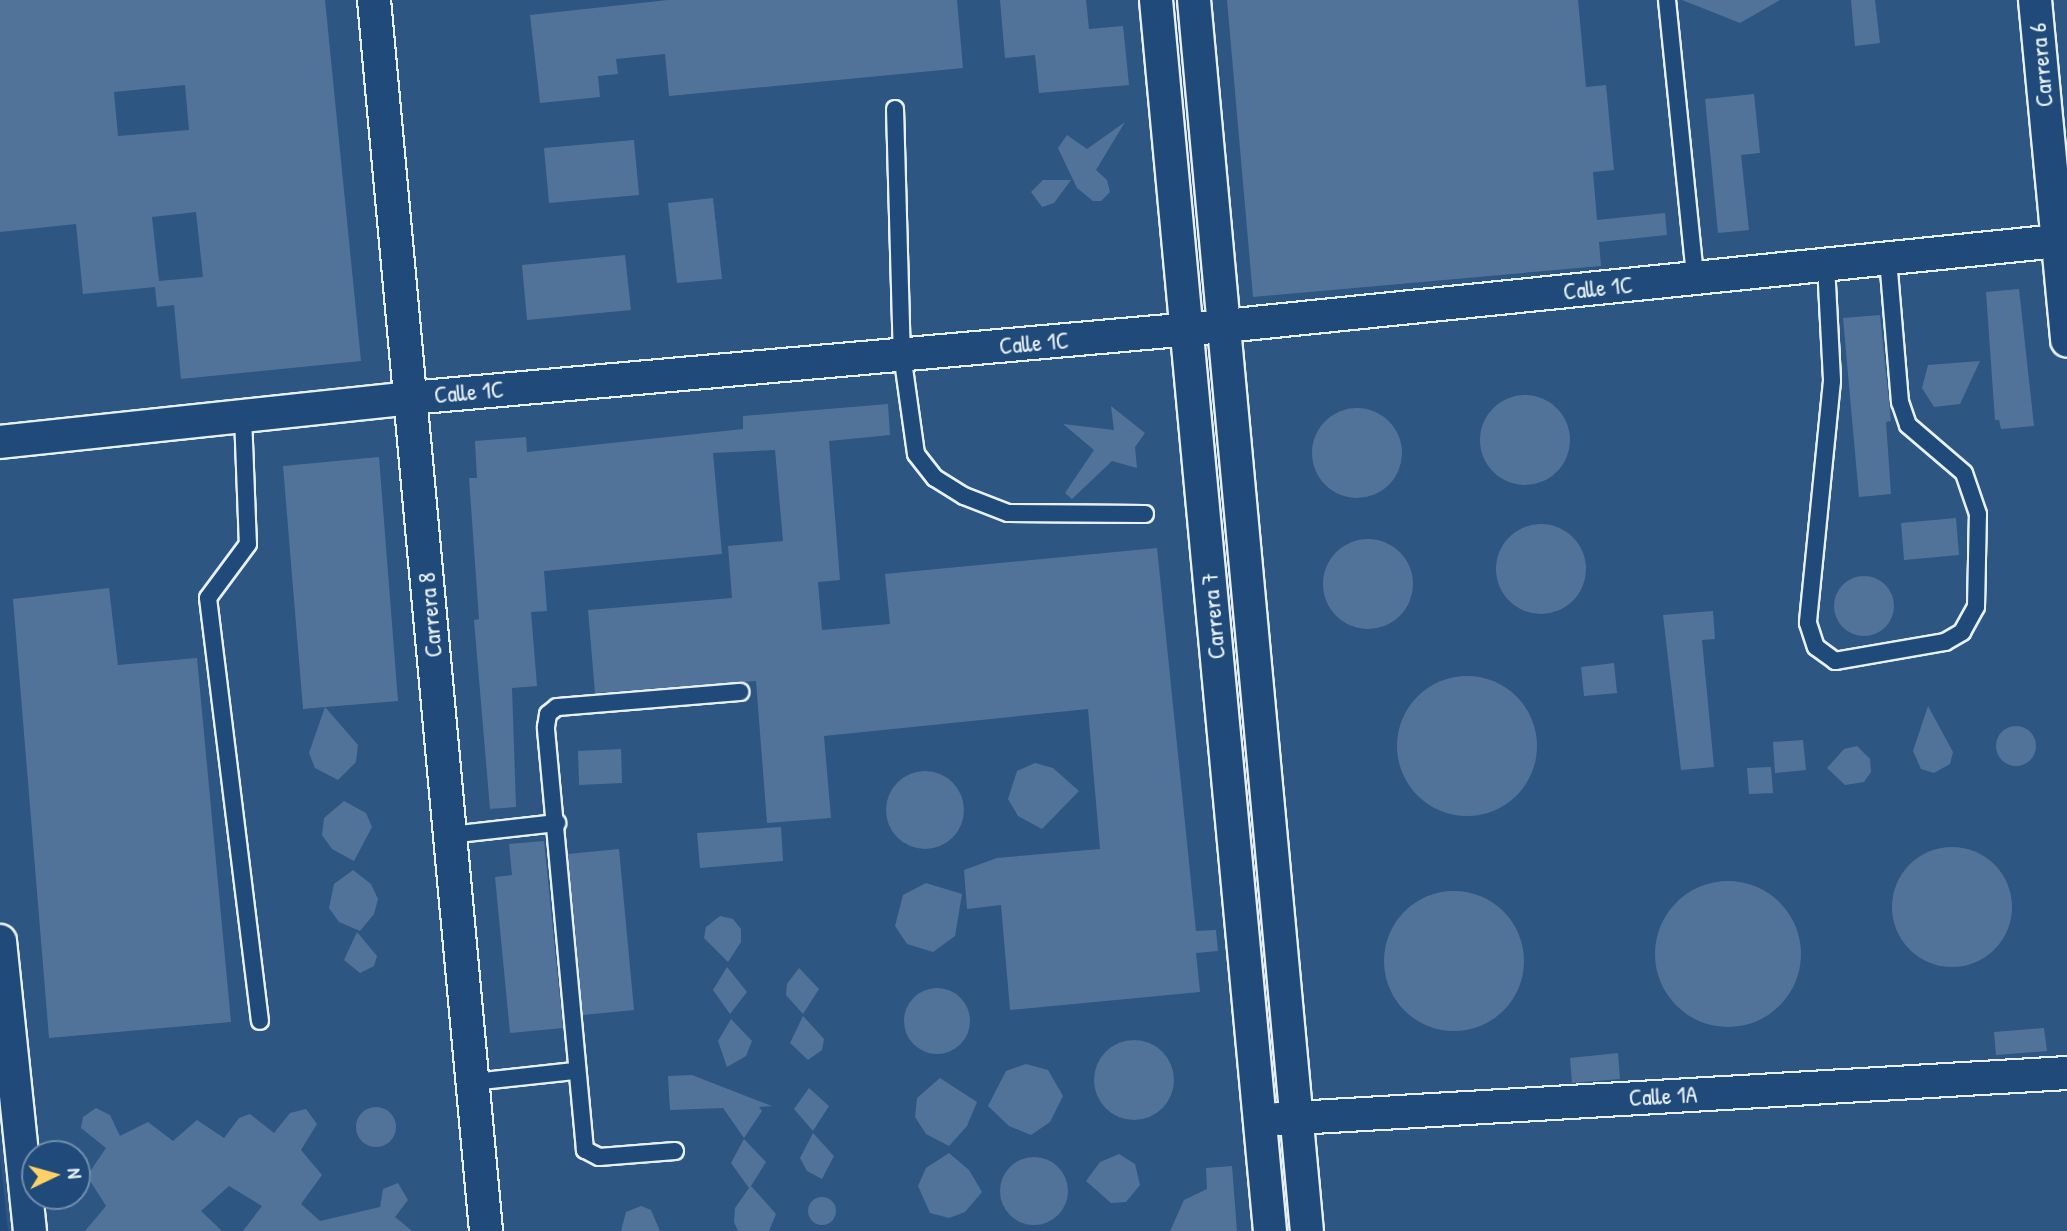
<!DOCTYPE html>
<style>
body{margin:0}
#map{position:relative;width:2067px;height:1231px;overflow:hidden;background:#1f4a7a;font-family:"Patrick Hand",sans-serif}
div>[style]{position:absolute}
.built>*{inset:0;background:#2e5683}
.building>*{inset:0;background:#517399}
.round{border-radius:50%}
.roads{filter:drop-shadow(2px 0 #e8f1f8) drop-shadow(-2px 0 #e8f1f8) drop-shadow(0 2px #e8f1f8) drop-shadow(0 -2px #e8f1f8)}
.service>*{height:16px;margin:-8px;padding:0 8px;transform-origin:8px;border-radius:8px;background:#1f4a7a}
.minor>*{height:32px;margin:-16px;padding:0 16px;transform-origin:16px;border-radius:16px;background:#1f4a7a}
span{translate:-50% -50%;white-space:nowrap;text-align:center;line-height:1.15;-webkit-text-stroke:5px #1f4a7a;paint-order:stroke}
.street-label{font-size:24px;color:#e8f1f8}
.north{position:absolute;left:21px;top:1140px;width:70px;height:70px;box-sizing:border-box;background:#1f4a7a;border:2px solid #6f8dac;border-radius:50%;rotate:85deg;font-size:19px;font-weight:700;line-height:28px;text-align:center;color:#e8f1f8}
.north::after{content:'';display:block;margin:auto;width:24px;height:32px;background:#ffd166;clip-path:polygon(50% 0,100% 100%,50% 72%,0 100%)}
</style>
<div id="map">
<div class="built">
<div style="clip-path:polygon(evenodd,0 0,2067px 0,2067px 1231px,8px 1231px,0 1156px,0 0,35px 1154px,77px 1154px,77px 1196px,35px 1196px,35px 1154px)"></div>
</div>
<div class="building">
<div style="clip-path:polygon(evenodd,0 0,325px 0,361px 361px,181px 379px,174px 305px,157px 307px,155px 287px,83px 294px,76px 224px,0 232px,0 0,185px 85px,189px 130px,118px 136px,114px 92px,185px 85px,0 0,196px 212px,203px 277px,159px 281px,152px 217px,196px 212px)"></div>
<div style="clip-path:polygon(668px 0,957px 0,963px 68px,669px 96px,665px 54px,616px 59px,618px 74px,598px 76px,600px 97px,540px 103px,530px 15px)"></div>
<div style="clip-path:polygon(1000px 0,1086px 0,1089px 29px,1123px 26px,1129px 85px,1039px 93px,1035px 55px,1005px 58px)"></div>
<div style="clip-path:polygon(1227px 0,1578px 0,1586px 87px,1606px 85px,1614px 170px,1593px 172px,1597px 220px,1665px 213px,1667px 235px,1599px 242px,1601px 266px,1253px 297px)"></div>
<div style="clip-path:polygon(1682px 0,1780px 0,1740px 23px)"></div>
<div style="clip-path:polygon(1851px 0,1875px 0,1880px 43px,1855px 46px)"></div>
<div style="clip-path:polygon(1754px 94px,1760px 153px,1741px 155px,1749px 230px,1718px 233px,1705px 99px)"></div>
<div style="clip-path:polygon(1125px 122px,1096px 170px,1107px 180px,1110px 192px,1101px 201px,1093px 201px,1077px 188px,1058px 148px,1067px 135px,1087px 149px)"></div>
<div style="clip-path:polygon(634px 140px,639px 195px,549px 203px,544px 148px)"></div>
<div style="clip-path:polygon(1043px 180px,1071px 180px,1054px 203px,1042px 207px,1031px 192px)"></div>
<div style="clip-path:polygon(713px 198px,722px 279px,677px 283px,668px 203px)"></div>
<div style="clip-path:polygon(625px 255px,631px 310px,527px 320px,522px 265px)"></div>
<div style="clip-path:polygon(2019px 289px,2034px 426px,2001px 429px,1999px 420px,1995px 420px,1986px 292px)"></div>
<div style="clip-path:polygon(1880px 315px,1891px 421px,1886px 422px,1891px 494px,1859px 497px,1843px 318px)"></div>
<div style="clip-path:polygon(1980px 361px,1960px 404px,1934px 407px,1922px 388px,1928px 365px)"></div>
<div class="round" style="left:1480px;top:395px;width:90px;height:90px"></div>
<div style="clip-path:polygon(888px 404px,890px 435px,829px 441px,840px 580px,818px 582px,822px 630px,890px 624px,885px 574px,1157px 548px,1196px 931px,1216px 930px,1218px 951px,1196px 953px,1200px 992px,1010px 1010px,1001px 905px,967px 909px,964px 870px,997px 858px,1100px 849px,1088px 709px,824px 736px,831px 818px,767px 823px,756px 681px,595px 693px,588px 610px,732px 598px,728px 546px,783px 541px,775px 450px,713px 453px,722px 554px,544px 571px,547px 611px,531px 612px,537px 686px,512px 688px,516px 807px,490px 809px,474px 620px,479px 619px,469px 478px,477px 478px,475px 441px,526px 437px,527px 452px,743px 429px,743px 416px)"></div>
<div style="clip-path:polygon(1111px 406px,1145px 433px,1135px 447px,1137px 468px,1112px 461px,1072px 499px,1065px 493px,1094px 450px,1063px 424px,1114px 430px)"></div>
<div class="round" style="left:1312px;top:408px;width:90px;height:90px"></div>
<div style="clip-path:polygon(379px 457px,398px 701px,325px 707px,358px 745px,356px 762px,338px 780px,315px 768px,309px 753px,325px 707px,303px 709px,283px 466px)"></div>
<div style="clip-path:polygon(1956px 518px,1959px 555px,1904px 560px,1901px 523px)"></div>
<div class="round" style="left:1496px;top:524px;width:90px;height:90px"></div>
<div class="round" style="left:1323px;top:539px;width:90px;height:90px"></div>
<div class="round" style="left:1834px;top:576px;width:60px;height:60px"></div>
<div style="clip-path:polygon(109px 588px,118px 665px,197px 658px,231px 1022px,49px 1038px,13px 599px)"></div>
<div style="clip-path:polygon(1713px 611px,1715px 639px,1702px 640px,1714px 767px,1681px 770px,1663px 615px)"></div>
<div style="clip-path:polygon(1614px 663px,1617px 693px,1584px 696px,1581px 667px)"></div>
<div class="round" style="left:1397px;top:676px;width:140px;height:140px"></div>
<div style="clip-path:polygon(1928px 706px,1953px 752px,1950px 764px,1934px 773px,1921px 769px,1913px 751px)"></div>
<div class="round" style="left:1996px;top:726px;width:40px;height:40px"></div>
<div style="clip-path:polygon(1803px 740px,1806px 770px,1775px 773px,1773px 742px)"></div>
<div style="clip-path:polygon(1857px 746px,1870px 759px,1871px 772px,1864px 782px,1845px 785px,1827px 768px,1844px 749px)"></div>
<div style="clip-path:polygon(621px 749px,622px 783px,579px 785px,578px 751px)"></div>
<div style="clip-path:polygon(1035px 763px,1053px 768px,1079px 791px,1042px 829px,1018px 816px,1008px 799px,1017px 771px)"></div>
<div style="clip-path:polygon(1771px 767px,1773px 793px,1749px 794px,1747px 768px)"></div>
<div class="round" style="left:886px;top:771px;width:78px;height:78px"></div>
<div style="clip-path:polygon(344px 801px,366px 813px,372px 827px,354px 861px,332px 849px,322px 835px,324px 818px)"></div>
<div style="clip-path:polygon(781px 827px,783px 861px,700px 868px,697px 833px)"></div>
<div style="clip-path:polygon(544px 841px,563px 1028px,510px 1033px,495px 877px,512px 875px,509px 844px)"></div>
<div class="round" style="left:1892px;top:847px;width:120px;height:120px"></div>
<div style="clip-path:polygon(619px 849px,634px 1010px,583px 1015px,568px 854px)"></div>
<div style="clip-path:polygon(353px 870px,371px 884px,378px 899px,374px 914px,360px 931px,339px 922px,329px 908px,334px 884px)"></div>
<div class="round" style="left:1655px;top:881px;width:146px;height:146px"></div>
<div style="clip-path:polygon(926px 883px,962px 894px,955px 936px,933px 952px,907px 944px,895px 926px,903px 895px)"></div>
<div class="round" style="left:1384px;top:891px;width:140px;height:140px"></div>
<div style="clip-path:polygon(720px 916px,733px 919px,741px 929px,741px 942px,728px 962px,704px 938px,706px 927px)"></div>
<div style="clip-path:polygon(357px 932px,377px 956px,374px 966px,360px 973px,344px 960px)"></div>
<div style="clip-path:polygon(727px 967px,747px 992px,730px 1014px,713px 990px)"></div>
<div style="clip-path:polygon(799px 968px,819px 989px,803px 1014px,786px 995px,787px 984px)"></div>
<div class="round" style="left:904px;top:988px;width:66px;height:66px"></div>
<div style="clip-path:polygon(803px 1016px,824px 1039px,822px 1050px,808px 1060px,790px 1043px)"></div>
<div style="clip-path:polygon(731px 1019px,752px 1041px,746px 1056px,727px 1067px,718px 1041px)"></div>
<div style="clip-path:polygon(2044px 1028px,2047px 1051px,1996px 1055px,1994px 1032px)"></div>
<div class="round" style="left:1094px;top:1040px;width:80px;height:80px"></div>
<div style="clip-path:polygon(1618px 1053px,1620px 1079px,1572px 1083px,1570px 1058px)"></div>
<div style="clip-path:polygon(1026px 1064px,1048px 1070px,1063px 1096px,1050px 1122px,1031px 1135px,1009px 1126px,988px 1106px,1006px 1071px)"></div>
<div style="clip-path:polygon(692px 1075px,751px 1098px,772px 1106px,759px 1107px,762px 1111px,744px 1138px,723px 1108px,670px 1110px,668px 1076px)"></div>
<div style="clip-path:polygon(940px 1078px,977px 1102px,967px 1126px,949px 1146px,926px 1134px,915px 1117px,917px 1098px)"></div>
<div style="clip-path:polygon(809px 1088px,829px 1106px,813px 1131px,794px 1109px)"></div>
<div class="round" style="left:356px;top:1107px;width:40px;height:40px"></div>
<div style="clip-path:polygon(96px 1108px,110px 1115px,120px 1136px,148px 1122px,173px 1141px,197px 1120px,224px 1138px,239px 1118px,250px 1114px,274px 1133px,290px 1113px,306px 1109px,317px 1124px,301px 1150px,322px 1175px,301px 1204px,320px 1221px,380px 1207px,383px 1189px,398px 1183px,408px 1200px,395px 1217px,412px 1231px,243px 1231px,262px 1206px,229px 1186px,201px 1211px,222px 1231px,85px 1231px,106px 1206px,87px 1176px,106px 1148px,81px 1128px,83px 1117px)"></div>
<div style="clip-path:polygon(813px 1133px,834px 1156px,822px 1179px,807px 1171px,800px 1158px)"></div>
<div style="clip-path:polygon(744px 1139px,766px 1162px,751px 1186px,776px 1214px,769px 1231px,738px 1231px,734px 1222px,735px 1208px,749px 1188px,731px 1163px)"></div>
<div style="clip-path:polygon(949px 1153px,969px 1170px,982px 1192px,965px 1212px,949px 1218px,930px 1213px,918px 1186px,926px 1168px)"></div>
<div style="clip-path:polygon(1119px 1154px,1135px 1164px,1140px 1185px,1126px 1202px,1111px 1203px,1086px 1181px,1100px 1162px)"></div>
<div class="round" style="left:1000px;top:1157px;width:68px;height:68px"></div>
<div style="clip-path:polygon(1232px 1166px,1237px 1231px,1170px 1231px,1184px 1200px,1207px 1189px,1206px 1168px)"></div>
<div class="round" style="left:808px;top:1197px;width:28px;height:28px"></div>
<div style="clip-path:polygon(641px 1206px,651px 1210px,660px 1231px,621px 1231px,626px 1212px)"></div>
</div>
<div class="roads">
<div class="service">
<div style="left:1667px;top:0;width:279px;rotate:84.2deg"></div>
<div style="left:895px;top:109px;width:245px;rotate:88.4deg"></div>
<div style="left:902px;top:354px;width:101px;rotate:82deg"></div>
<div style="left:916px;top:454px;width:31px;rotate:52deg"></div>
<div style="left:935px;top:478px;width:34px;rotate:32deg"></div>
<div style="left:964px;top:496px;width:47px;rotate:21.1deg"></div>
<div style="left:1008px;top:513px;width:137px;rotate:0.4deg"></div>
<div style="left:1826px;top:265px;width:116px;rotate:87deg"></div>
<div style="left:1832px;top:381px;width:243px;rotate:95.7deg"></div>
<div style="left:1808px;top:623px;width:25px;rotate:72deg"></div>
<div style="left:1816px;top:647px;width:24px;rotate:36deg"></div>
<div style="left:1835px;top:661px;width:112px;rotate:-9.8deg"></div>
<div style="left:1945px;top:642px;width:20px;rotate:-30deg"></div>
<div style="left:1962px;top:632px;width:29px;rotate:-61deg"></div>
<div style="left:1976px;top:607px;width:93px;rotate:-88.8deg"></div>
<div style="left:1978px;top:514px;width:43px;rotate:-108.9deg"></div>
<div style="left:1964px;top:473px;width:74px;rotate:-139.4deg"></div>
<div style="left:1908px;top:425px;width:24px;rotate:-109deg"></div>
<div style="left:1900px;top:402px;width:144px;rotate:-94.8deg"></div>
<div style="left:243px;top:416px;width:128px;rotate:87.8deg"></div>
<div style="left:248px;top:544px;width:67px;rotate:126.5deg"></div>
<div style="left:208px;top:598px;width:426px;rotate:83deg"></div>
<div style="left:450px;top:835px;width:108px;rotate:-6.4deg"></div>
<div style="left:473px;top:1082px;width:103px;rotate:-6.2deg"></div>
<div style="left:675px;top:1151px;width:76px;rotate:175.5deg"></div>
<div style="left:599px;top:1157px;width:16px;rotate:-153deg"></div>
<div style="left:585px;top:1150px;width:425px;rotate:-95.3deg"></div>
<div style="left:546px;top:727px;width:13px;rotate:-81deg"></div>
<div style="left:548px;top:714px;width:11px;rotate:-38deg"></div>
<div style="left:557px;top:707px;width:184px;rotate:-4.7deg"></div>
</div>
<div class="minor">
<div style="left:374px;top:0;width:1236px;rotate:84.8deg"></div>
<div style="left:1156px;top:0;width:1236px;rotate:84.71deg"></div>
<div style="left:1194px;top:0;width:1236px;rotate:84.76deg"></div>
<div style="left:2035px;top:0;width:342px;rotate:84.6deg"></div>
<div style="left:0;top:442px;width:412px;rotate:-6.1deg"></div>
<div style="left:410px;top:398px;width:818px;rotate:-5.05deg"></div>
<div style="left:1225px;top:326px;width:846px;rotate:-5.83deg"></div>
<div style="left:0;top:941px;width:292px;rotate:84.1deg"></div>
<div style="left:1279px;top:1119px;width:789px;rotate:-3.34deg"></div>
</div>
</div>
<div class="street-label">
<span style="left:2041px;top:65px;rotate:-95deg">Carrera 6</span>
<span style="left:1598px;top:288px;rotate:-6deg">Calle 1C</span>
<span style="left:1034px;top:343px;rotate:-5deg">Calle 1C</span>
<span style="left:469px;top:392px;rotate:-5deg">Calle 1C</span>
<span style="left:430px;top:615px;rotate:-95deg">Carrera 8</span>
<span style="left:1213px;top:616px;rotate:-95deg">Carrera 7</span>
<span style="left:1663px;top:1096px;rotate:-3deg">Calle 1A</span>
</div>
<div class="north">N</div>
</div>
